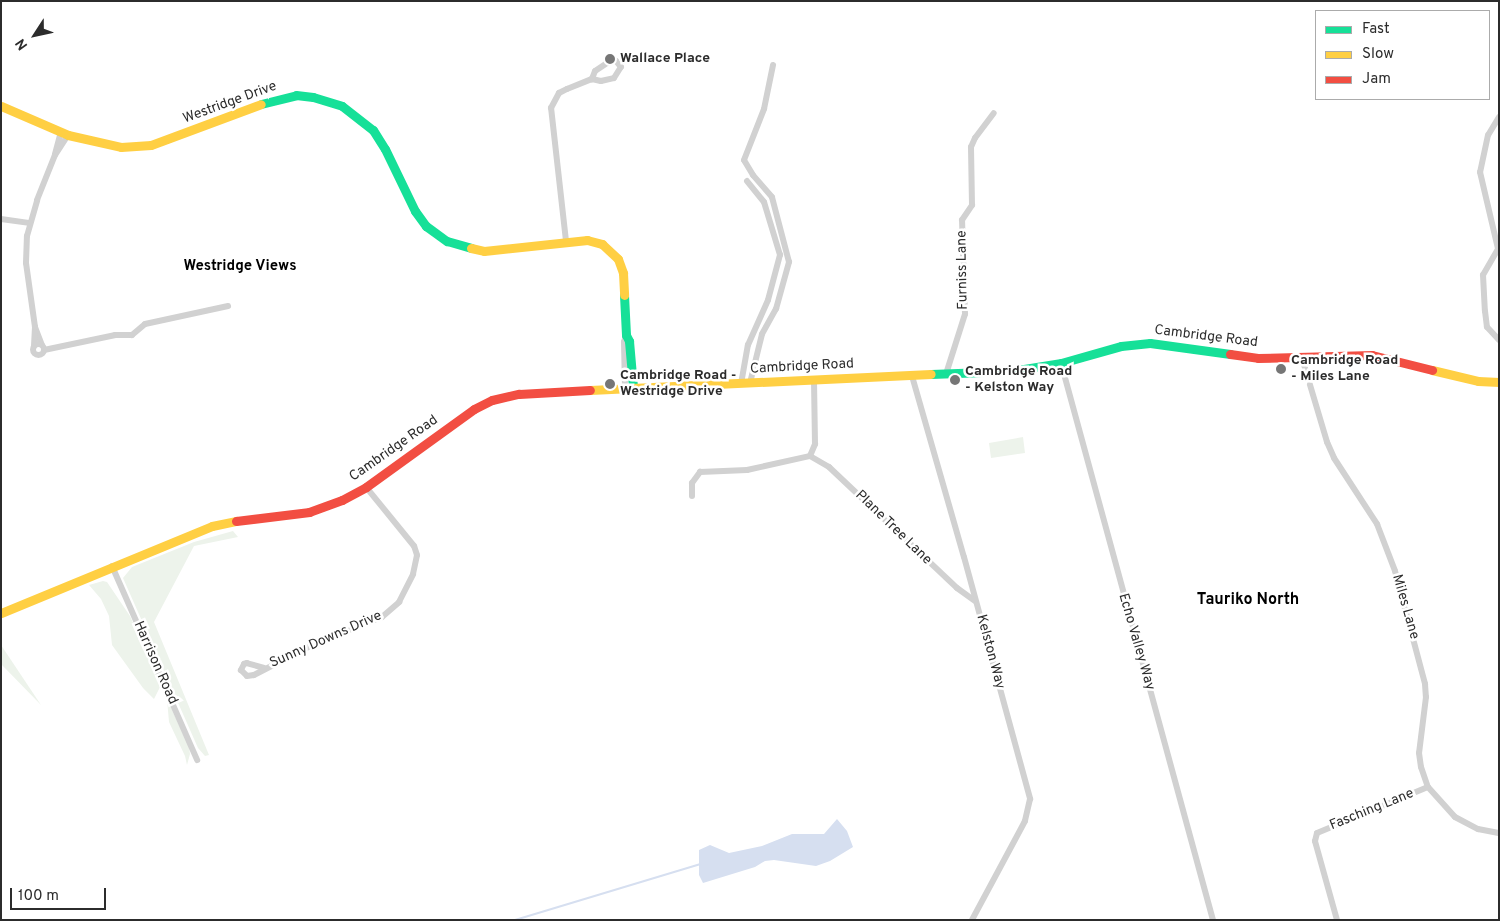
<!DOCTYPE html>
<style>
body{margin:0}
#map{position:relative;width:1500px;height:921px;overflow:hidden;background:#fff;font-family:Overpass,sans-serif}
div>[style]{position:absolute}
.green>*{inset:0;background:#edf3eb}
.water>*{inset:0;background:#d6dff0}
.stream>*{height:2px;margin:-1px;padding:0 1px;transform-origin:1px;border-radius:1px;background:#d6dff0}
.street>*{height:6px;margin:-3px;padding:0 3px;transform-origin:3px;border-radius:3px;background:#d1d1d1}
.street>.ring{margin:-3px;padding:0;box-sizing:content-box;background:none;border:6px solid #d1d1d1;border-radius:50%}
.fast>*{height:9px;margin:-4.5px;padding:0 4.5px;transform-origin:4.5px;border-radius:4.5px;background:#16e098}
.slow>*{height:9px;margin:-4.5px;padding:0 4.5px;transform-origin:4.5px;border-radius:4.5px;background:#ffcf43}
.jam>*{height:9px;margin:-4.5px;padding:0 4.5px;transform-origin:4.5px;border-radius:4.5px;background:#f24e42}
.dots>*{width:14px;height:14px;translate:-50% -50%;box-sizing:border-box;border:2px solid #fff;border-radius:50%}
span{translate:-50% -50%;white-space:nowrap;text-align:center;line-height:1.15;-webkit-text-stroke:5px #fff;paint-order:stroke}
.poi-label{font-size:14px;color:#2c2c2c;font-weight:700}
.left{translate:0 -50%;text-align:left}
.street-label{font-size:14px;color:#2c2c2c}
.neighbourhood-label{font-size:15px;color:#000;font-weight:700}
.quarter-label{font-size:16px;color:#000;font-weight:700}
.frame{position:absolute;inset:0;border:2px solid #2c2c2c;pointer-events:none}
.legend{position:absolute;left:1315px;top:10px;width:175px;height:90px;box-sizing:border-box;background:#fff;border:1px solid #ababab;margin:0;padding:6px 9px;list-style:none;font-size:15px;color:#2c2c2c}
.legend li{display:flex;align-items:center;gap:10px;height:25px}
.legend b{width:25px;border:1px solid #ababab}
.north{position:absolute;left:10px;top:10px;width:50px;height:50px;-webkit-text-stroke:4px #fff;paint-order:stroke;rotate:235deg;font-size:14px;font-weight:700;line-height:20px;text-align:center;color:#2c2c2c}
.north::after{content:'';display:block;margin:auto;width:18px;height:22px;background:#2c2c2c;clip-path:polygon(50% 0,100% 100%,50% 72%,0 100%)}
.scale{position:absolute;left:10px;top:888px;width:96px;height:22px;box-sizing:border-box;border:2px solid #2c2c2c;border-top:0;padding-left:6px;font-size:15px;line-height:18px;white-space:nowrap;color:#2c2c2c;-webkit-text-stroke:4px #fff;paint-order:stroke}
</style>
<div id="map">
<div class="green">
<div style="clip-path:polygon(1023px 437px,1025px 453px,991px 458px,989px 443px)"></div>
<div style="clip-path:polygon(233px 531px,238px 537px,194px 546px,154px 622px,209px 755px,205px 756px,198px 748px,123px 578px,132px 567px,194px 542px)"></div>
<div style="clip-path:polygon(103px 581px,107px 582px,130px 616px,161px 685px,154px 699px,143px 688px,112px 645px,109px 616px,101px 599px,89px 585px)"></div>
<div style="clip-path:polygon(1px 645px,41px 705px,1px 664px)"></div>
<div style="clip-path:polygon(167px 699px,189px 747px,190px 754px,187px 765px,185px 756px,169px 722px)"></div>
</div>
<div class="water">
<div style="clip-path:polygon(837px 819px,847px 831px,853px 847px,830px 861px,816px 866px,774px 860px,765px 861px,755px 867px,703px 883px,699px 875px,699px 850px,710px 845px,729px 853px,762px 846px,792px 834px,824px 834px)"></div>
</div>
<div class="stream">
<div style="left:515px;top:920px;width:193px;rotate:-16.8deg"></div>
</div>
<div class="street">
<div style="left:1499px;top:117px;width:21px;rotate:121deg"></div>
<div style="left:1488px;top:135px;width:38px;rotate:102deg"></div>
<div style="left:1480px;top:172px;width:79px;rotate:76.8deg"></div>
<div style="left:1498px;top:249px;width:30px;rotate:120deg"></div>
<div style="left:1483px;top:275px;width:36px;rotate:87deg"></div>
<div style="left:1485px;top:311px;width:16px;rotate:83deg"></div>
<div style="left:1487px;top:327px;width:18px;rotate:47deg"></div>
<div style="left:55px;top:154px;width:23px;rotate:-75deg"></div>
<div style="left:1px;top:219px;width:28px;rotate:8deg"></div>
<div style="left:566px;top:241px;width:134px;rotate:-96.4deg"></div>
<div style="left:551px;top:108px;width:17px;rotate:-62deg"></div>
<div style="left:559px;top:93px;width:9px;rotate:-27deg"></div>
<div style="left:567px;top:89px;width:27px;rotate:-22deg"></div>
<div style="left:592px;top:79px;width:9px;rotate:13deg"></div>
<div style="left:601px;top:81px;width:13px;rotate:-13deg"></div>
<div style="left:614px;top:78px;width:13px;rotate:-58deg"></div>
<div style="left:621px;top:67px;width:8px;rotate:-130deg"></div>
<div style="left:616px;top:61px;width:6px;rotate:180deg"></div>
<div style="left:610px;top:61px;width:18px;rotate:146deg"></div>
<div style="left:595px;top:71px;width:9px;rotate:111deg"></div>
<div style="left:35px;top:327px;width:19px;rotate:69deg"></div>
<div class="ring" style="left:32.5px;top:343.5px;width:5px;height:5px"></div>
<div style="left:34px;top:346px;width:19px;rotate:-87deg"></div>
<div style="left:35px;top:327px;width:65px;rotate:-98deg"></div>
<div style="left:26px;top:263px;width:27px;rotate:-88deg"></div>
<div style="left:27px;top:236px;width:37px;rotate:-74deg"></div>
<div style="left:37px;top:200px;width:48px;rotate:-68.2deg"></div>
<div style="left:55px;top:155px;width:24px;rotate:-57deg"></div>
<div style="left:44px;top:350px;width:73px;rotate:-11.9deg"></div>
<div style="left:115px;top:335px;width:17px"></div>
<div style="left:132px;top:335px;width:17px;rotate:-40deg"></div>
<div style="left:145px;top:324px;width:85px;rotate:-12.2deg"></div>
<div style="left:1302px;top:358px;width:88px;rotate:73.4deg"></div>
<div style="left:1327px;top:442px;width:17px;rotate:66deg"></div>
<div style="left:1334px;top:458px;width:79px;rotate:56.9deg"></div>
<div style="left:1377px;top:524px;width:50px;rotate:69deg"></div>
<div style="left:1395px;top:571px;width:117px;rotate:75.1deg"></div>
<div style="left:1425px;top:684px;width:13px;rotate:86deg"></div>
<div style="left:1426px;top:697px;width:56px;rotate:97.1deg"></div>
<div style="left:1419px;top:753px;width:14px;rotate:82deg"></div>
<div style="left:1421px;top:767px;width:21px;rotate:71deg"></div>
<div style="left:1428px;top:787px;width:40px;rotate:48deg"></div>
<div style="left:1455px;top:817px;width:26px;rotate:28deg"></div>
<div style="left:1478px;top:829px;width:21px;rotate:11deg"></div>
<div style="left:1061px;top:363px;width:577px;rotate:74.74deg"></div>
<div style="left:946px;top:374px;width:63px;rotate:-72.4deg"></div>
<div style="left:965px;top:314px;width:94px;rotate:-91.8deg"></div>
<div style="left:962px;top:220px;width:18px;rotate:-56deg"></div>
<div style="left:972px;top:205px;width:58px;rotate:-91deg"></div>
<div style="left:971px;top:147px;width:10px;rotate:-66deg"></div>
<div style="left:975px;top:138px;width:31px;rotate:-53deg"></div>
<div style="left:912px;top:376px;width:188px;rotate:74deg"></div>
<div style="left:964px;top:557px;width:251px;rotate:74.7deg"></div>
<div style="left:1030px;top:799px;width:23px;rotate:103deg"></div>
<div style="left:1025px;top:821px;width:112px;rotate:118.2deg"></div>
<div style="left:750px;top:383px;width:50px;rotate:-76.2deg"></div>
<div style="left:762px;top:334px;width:29px;rotate:-61deg"></div>
<div style="left:776px;top:309px;width:49px;rotate:-74.5deg"></div>
<div style="left:789px;top:262px;width:67px;rotate:-104.7deg"></div>
<div style="left:772px;top:197px;width:29px;rotate:-131deg"></div>
<div style="left:753px;top:175px;width:17px;rotate:-121deg"></div>
<div style="left:744px;top:160px;width:55px;rotate:-68.6deg"></div>
<div style="left:764px;top:109px;width:45px;rotate:-78.4deg"></div>
<div style="left:741px;top:384px;width:40px;rotate:-80deg"></div>
<div style="left:748px;top:345px;width:49px;rotate:-66deg"></div>
<div style="left:768px;top:300px;width:47px;rotate:-75.1deg"></div>
<div style="left:780px;top:255px;width:55px;rotate:-106.8deg"></div>
<div style="left:764px;top:202px;width:27px;rotate:-129deg"></div>
<div style="left:625px;top:387px;width:45px;rotate:-91.3deg"></div>
<div style="left:624px;top:342px;width:7px;rotate:-74deg"></div>
<div style="left:810px;top:456px;width:22px;rotate:30deg"></div>
<div style="left:829px;top:467px;width:176px;rotate:43.4deg"></div>
<div style="left:957px;top:588px;width:22px;rotate:36deg"></div>
<div style="left:692px;top:496px;width:13px;rotate:-90deg"></div>
<div style="left:692px;top:483px;width:14px;rotate:-54deg"></div>
<div style="left:700px;top:472px;width:47px;rotate:-2.4deg"></div>
<div style="left:747px;top:470px;width:65px;rotate:-12.5deg"></div>
<div style="left:810px;top:456px;width:13px;rotate:-67deg"></div>
<div style="left:815px;top:444px;width:64px;rotate:-90.9deg"></div>
<div style="left:112px;top:566px;width:212px;rotate:66.3deg"></div>
<div style="left:264px;top:668px;width:18px;rotate:-164deg"></div>
<div style="left:247px;top:663px;width:3px;rotate:162deg"></div>
<div style="left:244px;top:664px;width:7px;rotate:117deg"></div>
<div style="left:241px;top:670px;width:8px;rotate:45deg"></div>
<div style="left:247px;top:676px;width:7px;rotate:-8deg"></div>
<div style="left:254px;top:675px;width:68px;rotate:-27.3deg"></div>
<div style="left:314px;top:644px;width:73px;rotate:-21.7deg"></div>
<div style="left:382px;top:617px;width:23px;rotate:-41deg"></div>
<div style="left:399px;top:602px;width:31px;rotate:-63deg"></div>
<div style="left:413px;top:574px;width:19px;rotate:-78deg"></div>
<div style="left:417px;top:555px;width:9px;rotate:-108deg"></div>
<div style="left:414px;top:546px;width:76px;rotate:-129.1deg"></div>
<div style="left:1337px;top:920px;width:82px;rotate:-105.6deg"></div>
<div style="left:1315px;top:841px;width:8px;rotate:-76deg"></div>
<div style="left:1317px;top:833px;width:120px;rotate:-22.5deg"></div>
</div>
<div class="fast">
<div style="left:261px;top:104px;width:36px;rotate:-14deg"></div>
<div style="left:296px;top:95px;width:17px;rotate:7deg"></div>
<div style="left:313px;top:97px;width:30px;rotate:17deg"></div>
<div style="left:342px;top:106px;width:39px;rotate:38deg"></div>
<div style="left:373px;top:130px;width:22px;rotate:58deg"></div>
<div style="left:385px;top:149px;width:69px;rotate:64.2deg"></div>
<div style="left:415px;top:211px;width:19px;rotate:54deg"></div>
<div style="left:426px;top:226px;width:26px;rotate:36deg"></div>
<div style="left:447px;top:241px;width:25px;rotate:16deg"></div>
<div style="left:624px;top:295px;width:40px;rotate:87.1deg"></div>
<div style="left:626px;top:335px;width:7px;rotate:63deg"></div>
<div style="left:629px;top:341px;width:46px;rotate:85deg"></div>
<div style="left:931px;top:374px;width:80px;rotate:-2.1deg"></div>
<div style="left:1011px;top:371px;width:51px;rotate:-9.1deg"></div>
<div style="left:1061px;top:363px;width:62px;rotate:-15.8deg"></div>
<div style="left:1121px;top:346px;width:29px;rotate:-6deg"></div>
<div style="left:1150px;top:343px;width:81px;rotate:7.8deg"></div>
</div>
<div class="slow">
<div style="left:1px;top:106px;width:73px;rotate:23.4deg"></div>
<div style="left:68px;top:135px;width:54px;rotate:12.8deg"></div>
<div style="left:121px;top:147px;width:30px;rotate:-4deg"></div>
<div style="left:151px;top:145px;width:117px;rotate:-20.4deg"></div>
<div style="left:471px;top:248px;width:13px;rotate:13deg"></div>
<div style="left:484px;top:251px;width:104px;rotate:-6.1deg"></div>
<div style="left:587px;top:240px;width:16px;rotate:15deg"></div>
<div style="left:602px;top:244px;width:22px;rotate:43deg"></div>
<div style="left:618px;top:259px;width:15px;rotate:70deg"></div>
<div style="left:623px;top:273px;width:22px;rotate:87deg"></div>
<div style="left:1432px;top:370px;width:47px;rotate:13.4deg"></div>
<div style="left:1478px;top:381px;width:21px;rotate:3deg"></div>
<div style="left:590px;top:390px;width:341px;rotate:-2.7deg"></div>
<div style="left:1px;top:613px;width:228px;rotate:-22.4deg"></div>
<div style="left:212px;top:526px;width:25px;rotate:-12deg"></div>
</div>
<div class="jam">
<div style="left:1230px;top:354px;width:28px;rotate:8deg"></div>
<div style="left:1258px;top:358px;width:114px;rotate:-1.5deg"></div>
<div style="left:1372px;top:355px;width:62px;rotate:14deg"></div>
<div style="left:236px;top:521px;width:74px;rotate:-7deg"></div>
<div style="left:309px;top:512px;width:35px;rotate:-20deg"></div>
<div style="left:342px;top:500px;width:27px;rotate:-28deg"></div>
<div style="left:366px;top:487px;width:133px;rotate:-35.8deg"></div>
<div style="left:474px;top:409px;width:20px;rotate:-27deg"></div>
<div style="left:492px;top:400px;width:28px;rotate:-13deg"></div>
<div style="left:519px;top:394px;width:71px;rotate:-3.2deg"></div>
</div>
<div class="dots">
<div style="left:610px;top:59px;background:#767676"></div>
<div style="left:1281px;top:369px;background:#767676"></div>
<div style="left:955px;top:380px;background:#767676"></div>
<div style="left:610px;top:384px;background:#767676"></div>
</div>
<div class="poi-label">
<span class="left" style="left:620px;top:59px">Wallace Place</span>
<span class="left" style="left:1291px;top:369px">Cambridge Road<br>- Miles Lane</span>
<span class="left" style="left:965px;top:380px">Cambridge Road<br>- Kelston Way</span>
<span class="left" style="left:620px;top:384px">Cambridge Road -<br>Westridge Drive</span>
</div>
<div class="street-label">
<span style="left:230px;top:103px;rotate:-20deg">Westridge Drive</span>
<span style="left:963px;top:270px;rotate:-91deg">Furniss Lane</span>
<span style="left:1206px;top:337px;rotate:7deg">Cambridge Road</span>
<span style="left:802px;top:367px;rotate:-3deg">Cambridge Road</span>
<span style="left:394px;top:449px;rotate:-35deg">Cambridge Road</span>
<span style="left:893px;top:528px;rotate:44deg">Plane Tree Lane</span>
<span style="left:1405px;top:607px;rotate:74deg">Miles Lane</span>
<span style="left:326px;top:640px;rotate:-24deg">Sunny Downs Drive</span>
<span style="left:1136px;top:642px;rotate:74deg">Echo Valley Way</span>
<span style="left:990px;top:652px;rotate:75deg">Kelston Way</span>
<span style="left:155px;top:663px;rotate:66deg">Harrison Road</span>
<span style="left:1372px;top:810px;rotate:-22deg">Fasching Lane</span>
</div>
<div class="neighbourhood-label">
<span style="left:240px;top:267px">Westridge Views</span>
</div>
<div class="quarter-label">
<span style="left:1248px;top:600px">Tauriko North</span>
</div>
<div class="frame"></div>
<ul class="legend">
<li><b style="height:6px;background:#16e098"></b>Fast</li>
<li><b style="height:6px;background:#ffcf43"></b>Slow</li>
<li><b style="height:6px;background:#f24e42"></b>Jam</li>
</ul>
<div class="north">N</div>
<div class="scale">100 m</div>
</div>
